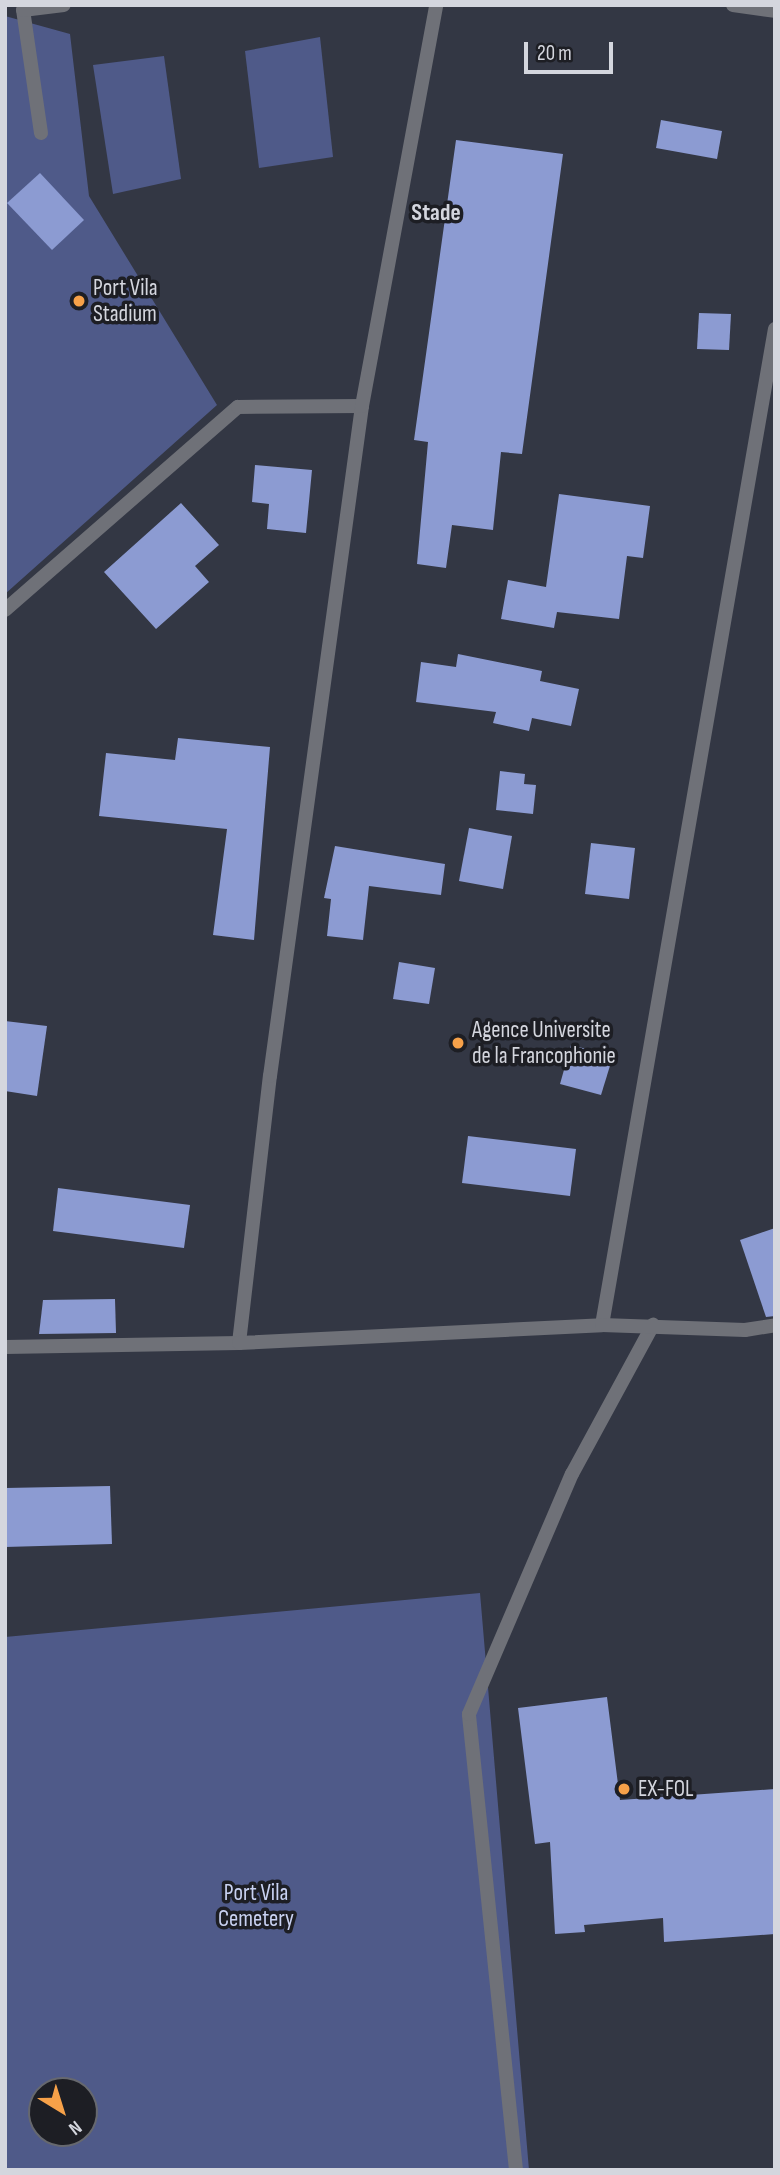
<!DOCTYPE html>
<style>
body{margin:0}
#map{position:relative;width:780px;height:2175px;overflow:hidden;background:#333744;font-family:"Sofia Sans Condensed",sans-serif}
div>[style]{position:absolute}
.green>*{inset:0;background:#4f5a89}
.building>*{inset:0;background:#8c9bd2}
.service>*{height:14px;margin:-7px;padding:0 7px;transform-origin:7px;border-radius:7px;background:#6f7178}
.minor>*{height:14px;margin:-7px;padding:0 7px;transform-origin:7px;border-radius:7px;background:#6f7178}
.dots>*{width:19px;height:19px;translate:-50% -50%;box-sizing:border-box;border:4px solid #1d1e24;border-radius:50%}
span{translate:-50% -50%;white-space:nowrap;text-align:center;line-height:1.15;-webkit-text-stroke:7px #1d1e24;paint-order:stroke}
.poi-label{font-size:23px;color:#d4d6de}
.left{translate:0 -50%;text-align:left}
.park-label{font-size:23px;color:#c9d2f2}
.neighbourhood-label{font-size:24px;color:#d4d6de;font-weight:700}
.frame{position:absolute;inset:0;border:7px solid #d4d6de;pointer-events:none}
.north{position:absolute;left:28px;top:2077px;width:70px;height:70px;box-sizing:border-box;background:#1d1e24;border:2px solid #66686e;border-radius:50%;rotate:142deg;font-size:19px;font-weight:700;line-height:28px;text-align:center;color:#d4d6de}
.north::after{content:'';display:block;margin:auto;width:24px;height:32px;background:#f7a149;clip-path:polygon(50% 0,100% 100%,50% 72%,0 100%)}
.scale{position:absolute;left:524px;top:42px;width:89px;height:32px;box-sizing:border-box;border:4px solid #d4d6de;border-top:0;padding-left:9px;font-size:21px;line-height:24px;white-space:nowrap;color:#d4d6de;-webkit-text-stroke:5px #1d1e24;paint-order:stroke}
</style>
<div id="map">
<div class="green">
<div style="clip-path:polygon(5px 16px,70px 34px,89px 196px,217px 405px,5px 594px)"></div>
<div style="clip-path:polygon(320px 37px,333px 157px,259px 168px,245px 51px)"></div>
<div style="clip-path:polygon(164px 56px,181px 179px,113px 194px,93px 65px)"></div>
<div style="clip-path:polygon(evenodd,480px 1593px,529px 2170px,5px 2170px,5px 1637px,480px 1593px,42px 2091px,84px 2091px,84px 2133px,42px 2133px,42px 2091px)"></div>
</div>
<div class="building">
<div style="clip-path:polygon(661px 120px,722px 131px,717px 159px,656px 148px)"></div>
<div style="clip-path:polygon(456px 140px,563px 154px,522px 454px,501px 452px,493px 530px,452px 525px,446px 568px,417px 564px,428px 442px,414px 440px)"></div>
<div style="clip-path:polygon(40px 173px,84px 220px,52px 250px,7px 203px)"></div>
<div style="clip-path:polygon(699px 313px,731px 314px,729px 350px,697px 349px)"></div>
<div style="clip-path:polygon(255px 465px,312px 470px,306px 533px,267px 529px,269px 504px,252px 502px)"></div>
<div style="clip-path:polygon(559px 494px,650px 506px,643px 558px,627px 556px,619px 619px,557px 612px,554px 628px,501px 619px,508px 580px,546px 587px)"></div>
<div style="clip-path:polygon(181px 503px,219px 545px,195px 566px,209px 582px,156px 629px,104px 572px)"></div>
<div style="clip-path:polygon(458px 654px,542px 671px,540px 681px,579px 689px,571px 726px,532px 718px,529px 731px,493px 723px,496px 712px,416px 702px,421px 662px,456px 667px)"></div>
<div style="clip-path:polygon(178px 738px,270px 747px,254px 940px,213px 935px,227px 829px,99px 816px,106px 753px,175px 760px)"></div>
<div style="clip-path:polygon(500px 771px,525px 774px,524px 784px,536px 785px,533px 814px,496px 810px)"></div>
<div style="clip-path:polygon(469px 828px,512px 836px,503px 889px,459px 881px)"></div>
<div style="clip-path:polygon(591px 843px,635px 848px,629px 899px,585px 894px)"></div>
<div style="clip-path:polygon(335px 846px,445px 864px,441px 895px,369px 886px,363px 940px,327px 936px,331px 899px,324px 898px)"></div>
<div style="clip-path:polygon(399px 962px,435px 968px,429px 1004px,393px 999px)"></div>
<div style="clip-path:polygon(5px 1021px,47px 1026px,37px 1096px,5px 1091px)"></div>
<div style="clip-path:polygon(571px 1045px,613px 1056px,601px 1095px,560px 1084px)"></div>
<div style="clip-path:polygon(468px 1136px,576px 1149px,570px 1196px,462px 1183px)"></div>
<div style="clip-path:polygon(58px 1188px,190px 1205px,184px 1248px,53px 1231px)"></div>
<div style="clip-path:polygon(775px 1228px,775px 1316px,766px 1317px,740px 1240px)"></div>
<div style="clip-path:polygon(115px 1299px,116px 1333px,39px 1334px,43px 1300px)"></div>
<div style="clip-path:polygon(110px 1486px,112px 1544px,5px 1547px,5px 1488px)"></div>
<div style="clip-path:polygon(607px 1697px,620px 1800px,775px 1789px,775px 1934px,664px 1942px,663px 1918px,584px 1925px,585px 1932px,555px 1934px,550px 1842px,535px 1844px,518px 1708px)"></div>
</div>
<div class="service">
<div style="left:516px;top:2170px;width:458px;rotate:-95.9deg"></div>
<div style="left:469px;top:1714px;width:261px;rotate:-66.8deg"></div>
<div style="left:572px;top:1474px;width:170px;rotate:-61.5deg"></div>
</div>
<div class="minor">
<div style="left:733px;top:5px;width:42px;rotate:8.1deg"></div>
<div style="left:41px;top:133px;width:124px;rotate:-98.3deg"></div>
<div style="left:23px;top:10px;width:41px;rotate:-7deg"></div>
<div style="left:5px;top:610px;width:309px;rotate:-41.1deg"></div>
<div style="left:238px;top:407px;width:124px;rotate:-0.5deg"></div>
<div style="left:602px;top:1325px;width:1011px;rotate:-80.15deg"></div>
<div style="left:239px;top:1343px;width:269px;rotate:-83.4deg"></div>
<div style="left:270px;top:1076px;width:676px;rotate:-82.18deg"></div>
<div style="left:362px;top:406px;width:408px;rotate:-79.5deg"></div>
<div style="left:5px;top:1347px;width:234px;rotate:-1deg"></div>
<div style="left:239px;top:1343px;width:363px;rotate:-2.8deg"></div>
<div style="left:602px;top:1325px;width:143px;rotate:2deg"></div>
<div style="left:745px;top:1330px;width:30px;rotate:-9deg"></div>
</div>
<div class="dots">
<div style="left:79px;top:301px;background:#f7a149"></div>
<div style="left:458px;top:1043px;background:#f7a149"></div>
<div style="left:624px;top:1789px;background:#f7a149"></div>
</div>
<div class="poi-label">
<span class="left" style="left:93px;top:301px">Port Vila<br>Stadium</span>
<span class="left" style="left:472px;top:1043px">Agence Universite<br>de la Francophonie</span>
<span class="left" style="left:638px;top:1789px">EX-FOL</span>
</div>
<div class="park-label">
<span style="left:256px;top:1906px">Port Vila<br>Cemetery</span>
</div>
<div class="neighbourhood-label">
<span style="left:436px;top:213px">Stade</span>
</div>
<div class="frame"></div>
<div class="north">N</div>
<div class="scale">20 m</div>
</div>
